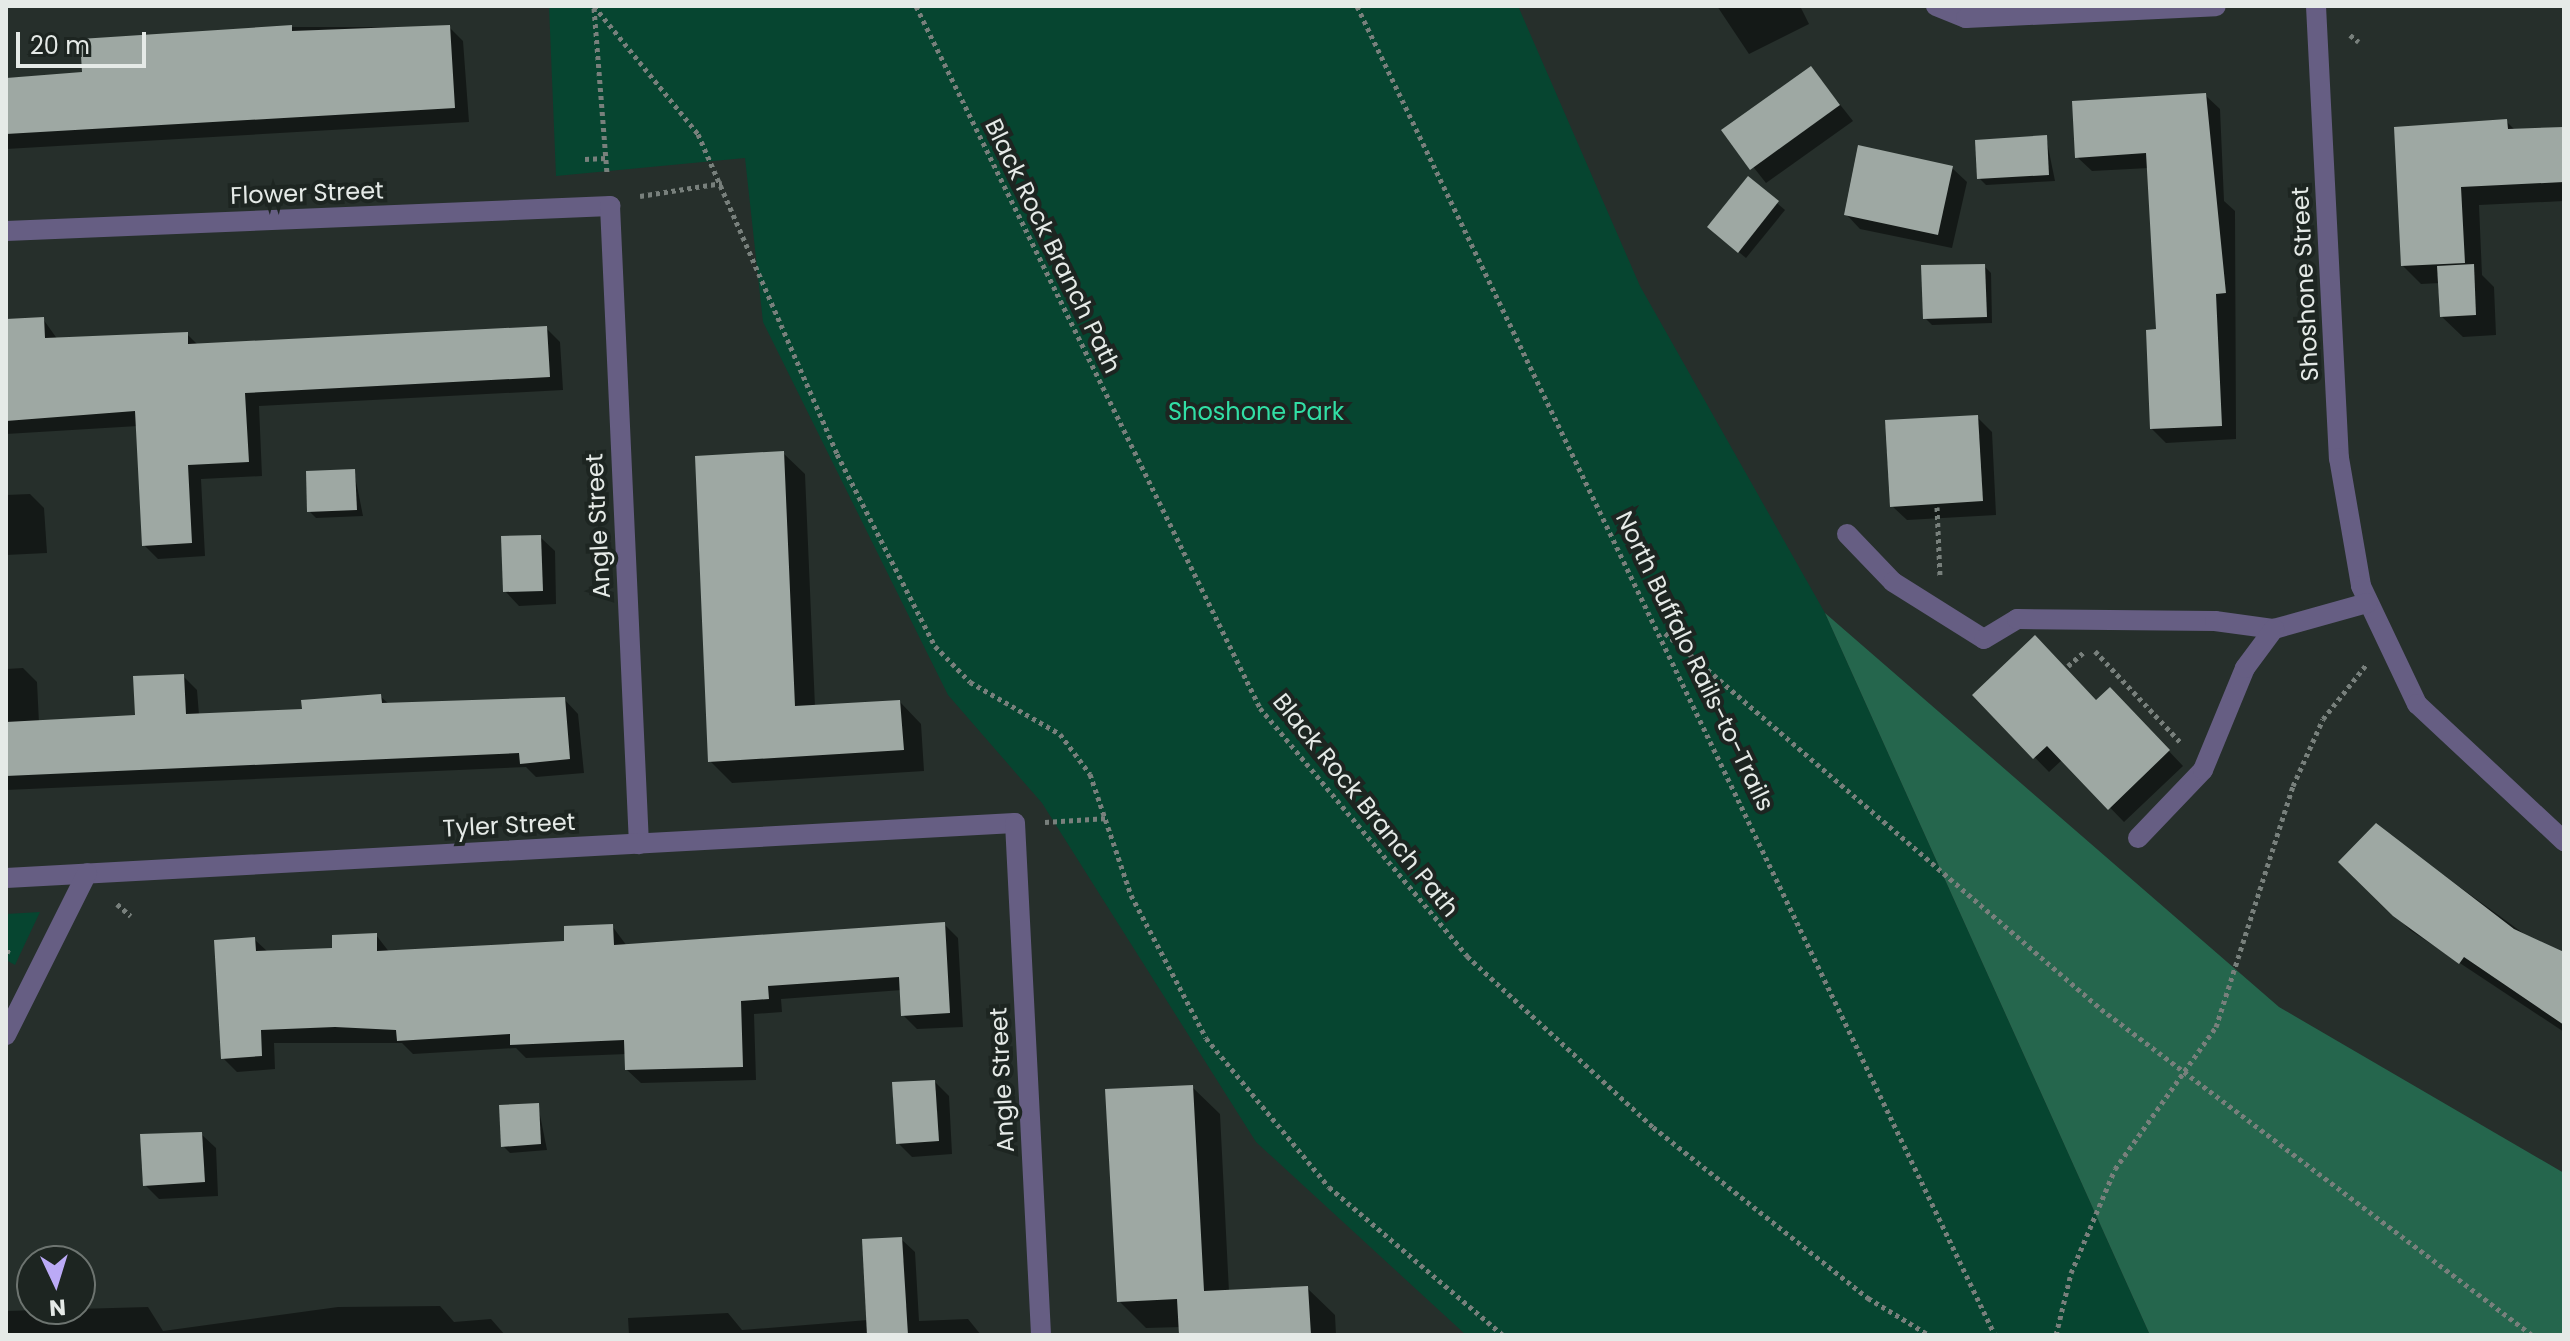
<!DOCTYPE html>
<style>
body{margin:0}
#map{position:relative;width:2570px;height:1341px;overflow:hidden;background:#262f2b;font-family:Poppins,sans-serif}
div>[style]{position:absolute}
.green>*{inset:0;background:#064530}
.forest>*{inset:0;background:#25664d}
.shadow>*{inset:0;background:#0007}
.building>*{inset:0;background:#9ea8a3}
.path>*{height:5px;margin-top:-2.5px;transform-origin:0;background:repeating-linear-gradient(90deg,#78807c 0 4px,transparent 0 8px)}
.minor>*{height:20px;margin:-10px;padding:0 10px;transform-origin:10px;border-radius:10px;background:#665e83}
span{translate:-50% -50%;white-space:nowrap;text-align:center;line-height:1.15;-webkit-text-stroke:8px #1d2521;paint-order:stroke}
.street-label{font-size:24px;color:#e5eae7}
.park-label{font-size:24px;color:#31dfa5}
.frame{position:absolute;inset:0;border:8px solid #e5eae7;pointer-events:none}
.north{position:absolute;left:16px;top:1245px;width:80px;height:80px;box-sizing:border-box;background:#1d2521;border:2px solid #6d7470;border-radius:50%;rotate:176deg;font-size:22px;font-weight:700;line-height:32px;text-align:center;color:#e5eae7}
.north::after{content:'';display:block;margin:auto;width:28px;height:36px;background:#bbaaf6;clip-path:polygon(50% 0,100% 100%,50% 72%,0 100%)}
.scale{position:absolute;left:16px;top:32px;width:130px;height:36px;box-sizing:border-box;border:4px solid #e5eae7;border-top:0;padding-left:10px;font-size:24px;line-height:28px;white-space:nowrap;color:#e5eae7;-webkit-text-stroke:6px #1d2521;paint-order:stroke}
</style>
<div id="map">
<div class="green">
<div style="clip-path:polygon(549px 6px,1518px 6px,1640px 286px,1825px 613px,2150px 1335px,1466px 1335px,1256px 1142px,1042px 803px,948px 695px,763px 322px,745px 158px,556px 176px)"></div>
<div style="clip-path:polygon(40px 912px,15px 965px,6px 960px,6px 914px)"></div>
</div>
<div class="forest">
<div style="clip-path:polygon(1825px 613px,2279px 1007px,2564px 1173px,2564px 1335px,2150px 1335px)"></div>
</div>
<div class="shadow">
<div style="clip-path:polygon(1717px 6px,1800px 6px,1809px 24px,1749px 54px)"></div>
<div style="clip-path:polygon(291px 27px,449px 27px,463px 41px,469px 122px,6px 149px,6px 78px,84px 74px)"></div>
<div style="clip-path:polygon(1811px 68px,1853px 121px,1766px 183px,1724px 130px)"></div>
<div style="clip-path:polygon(2205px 95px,2220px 109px,2224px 201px,2235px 211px,2236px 439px,2166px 443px,2151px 428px,2158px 331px,2149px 168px,2092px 171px,2077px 157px)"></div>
<div style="clip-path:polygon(2506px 121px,2516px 131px,2564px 129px,2564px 201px,2479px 205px,2482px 275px,2494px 287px,2496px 335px,2463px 337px,2441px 316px,2440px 283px,2421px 284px,2403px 266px)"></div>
<div style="clip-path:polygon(2046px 137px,2055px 181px,1986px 185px,1979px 178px)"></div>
<div style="clip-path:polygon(1952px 168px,1967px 182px,1952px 248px,1860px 229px,1846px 214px)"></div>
<div style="clip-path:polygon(1749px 179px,1785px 210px,1746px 258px,1717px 234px)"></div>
<div style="clip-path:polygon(1984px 266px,1991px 273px,1992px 323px,1932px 325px,1925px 318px)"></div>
<div style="clip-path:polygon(43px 319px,58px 340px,187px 334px,199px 346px,546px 328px,560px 342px,563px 390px,259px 406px,262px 476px,201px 479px,205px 556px,158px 559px,144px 545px,138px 426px,6px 434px,6px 322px)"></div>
<div style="clip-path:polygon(1977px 417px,1992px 432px,1996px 515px,1907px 520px,1892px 506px)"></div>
<div style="clip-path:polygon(783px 453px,805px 474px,815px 707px,900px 702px,921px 724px,924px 771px,732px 783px,710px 761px)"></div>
<div style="clip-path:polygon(354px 471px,363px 516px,316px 518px,309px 511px)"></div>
<div style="clip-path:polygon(30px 494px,44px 508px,47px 553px,6px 555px,6px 495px)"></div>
<div style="clip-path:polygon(540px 537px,555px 551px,556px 604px,519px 606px,505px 591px)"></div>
<div style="clip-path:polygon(23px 668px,37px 682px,39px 723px,137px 717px,183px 676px,197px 690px,199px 715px,304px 711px,380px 696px,390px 705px,564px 699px,578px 714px,584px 773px,536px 777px,526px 767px,6px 790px,6px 669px)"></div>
<div style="clip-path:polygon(1975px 696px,2124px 704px,2183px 766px,2124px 822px,2063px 759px,2049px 772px)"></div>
<div style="clip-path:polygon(2376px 826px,2564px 963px,2564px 1032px,2410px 930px,2341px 862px)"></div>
<div style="clip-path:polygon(944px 924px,958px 938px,963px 1027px,917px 1029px,903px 1015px,902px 990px,781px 999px,782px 1012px,754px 1014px,756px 1080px,641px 1083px,627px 1070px,627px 1054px,526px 1058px,516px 1048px,413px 1054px,402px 1043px,274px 1043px,275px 1069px,237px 1072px,223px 1058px,254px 939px,268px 952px,334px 950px,376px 935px,390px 953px,566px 943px,612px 926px,627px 946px)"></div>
<div style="clip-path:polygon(935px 1082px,949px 1096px,952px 1154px,912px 1157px,898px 1143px)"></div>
<div style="clip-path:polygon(1192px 1087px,1220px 1114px,1229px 1292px,1307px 1288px,1335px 1315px,1336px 1335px,1181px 1335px,1181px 1327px,1146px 1328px,1119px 1301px)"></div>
<div style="clip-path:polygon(538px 1105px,547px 1150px,510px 1153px,503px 1146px)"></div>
<div style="clip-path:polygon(201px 1134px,216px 1148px,218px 1196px,159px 1199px,145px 1185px)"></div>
<div style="clip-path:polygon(901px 1239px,915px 1252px,919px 1321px,968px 1319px,981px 1335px,629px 1335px,628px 1318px,728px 1313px,742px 1330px,868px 1320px)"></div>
<div style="clip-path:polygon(440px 1306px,454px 1322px,491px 1319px,505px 1335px,6px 1335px,6px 1311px,148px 1307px,163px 1331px,338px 1307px)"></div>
</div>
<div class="building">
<div style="clip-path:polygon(292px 25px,292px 31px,450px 25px,455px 108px,6px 134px,6px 78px,82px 72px,80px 39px)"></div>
<div style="clip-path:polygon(1811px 66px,1840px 105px,1750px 170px,1721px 130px)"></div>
<div style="clip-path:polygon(2206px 93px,2226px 293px,2216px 294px,2222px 426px,2150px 429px,2146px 330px,2156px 329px,2146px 153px,2075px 158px,2072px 101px)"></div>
<div style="clip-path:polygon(2507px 119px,2508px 129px,2564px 127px,2564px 182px,2461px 187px,2465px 263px,2401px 266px,2394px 127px)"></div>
<div style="clip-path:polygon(2047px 135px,2049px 175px,1977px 179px,1975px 140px)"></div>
<div style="clip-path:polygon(1858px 145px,1953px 166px,1938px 235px,1844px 215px)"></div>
<div style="clip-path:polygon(1748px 176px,1779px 201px,1738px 253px,1707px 227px)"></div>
<div style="clip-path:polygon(1985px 264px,1987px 317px,1923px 319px,1921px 265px)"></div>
<div style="clip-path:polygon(2474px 264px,2476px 315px,2440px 317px,2437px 266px)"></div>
<div style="clip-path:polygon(44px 317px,45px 338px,188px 332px,188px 344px,547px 326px,550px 377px,245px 393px,249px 462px,188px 465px,192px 543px,142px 546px,135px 411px,6px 421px,6px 319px)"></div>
<div style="clip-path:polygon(1978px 415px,1983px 501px,1890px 507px,1885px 420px)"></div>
<div style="clip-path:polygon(784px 451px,795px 706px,900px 700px,904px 750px,708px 762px,695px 456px)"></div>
<div style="clip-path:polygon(355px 469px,357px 510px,307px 512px,306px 471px)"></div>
<div style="clip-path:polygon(541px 535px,543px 591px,503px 592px,501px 536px)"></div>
<div style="clip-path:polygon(2035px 635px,2096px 700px,2110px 687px,2170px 750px,2108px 810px,2047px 746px,2033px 759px,1972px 695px)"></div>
<div style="clip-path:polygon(184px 674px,186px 714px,302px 709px,301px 700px,381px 694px,382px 703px,565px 697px,570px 759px,520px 764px,519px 753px,6px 776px,6px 722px,135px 715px,133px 676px)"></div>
<div style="clip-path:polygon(2376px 823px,2514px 929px,2564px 952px,2564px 1025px,2464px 957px,2459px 964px,2393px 916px,2338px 862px)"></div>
<div style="clip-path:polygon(945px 922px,950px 1013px,901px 1016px,899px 977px,768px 986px,769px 999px,741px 1001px,743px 1067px,625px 1070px,624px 1040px,510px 1045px,510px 1034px,397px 1041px,396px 1030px,335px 1027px,261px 1030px,262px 1056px,221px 1059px,214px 940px,255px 937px,256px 951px,332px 948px,332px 935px,377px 933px,377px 951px,564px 941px,564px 926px,613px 924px,614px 945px)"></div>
<div style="clip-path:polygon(935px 1080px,939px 1141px,896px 1144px,892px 1082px)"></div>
<div style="clip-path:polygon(1193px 1085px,1204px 1291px,1308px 1286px,1311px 1335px,1179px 1335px,1177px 1299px,1117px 1302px,1105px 1089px)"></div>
<div style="clip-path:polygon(539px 1103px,541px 1144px,501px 1147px,499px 1105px)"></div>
<div style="clip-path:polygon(202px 1132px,205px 1182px,143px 1186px,140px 1134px)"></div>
<div style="clip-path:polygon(902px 1237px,908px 1335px,867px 1335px,862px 1239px)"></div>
</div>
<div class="path">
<div style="left:594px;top:6px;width:165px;rotate:50.9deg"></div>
<div style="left:698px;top:134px;width:349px;rotate:66.5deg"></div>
<div style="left:837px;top:454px;width:216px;rotate:63deg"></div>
<div style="left:935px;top:646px;width:50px;rotate:45.8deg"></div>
<div style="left:970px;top:682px;width:104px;rotate:30deg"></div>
<div style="left:1060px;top:734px;width:50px;rotate:53.1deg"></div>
<div style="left:1090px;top:774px;width:128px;rotate:71.3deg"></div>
<div style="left:1131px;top:895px;width:161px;rotate:62.3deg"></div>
<div style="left:1206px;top:1038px;width:193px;rotate:50.5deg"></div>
<div style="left:1329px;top:1187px;width:228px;rotate:40.4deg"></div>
<div style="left:916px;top:6px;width:782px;rotate:63.89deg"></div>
<div style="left:1260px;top:708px;width:323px;rotate:50.1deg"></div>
<div style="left:1467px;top:956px;width:253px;rotate:42.6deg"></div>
<div style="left:1653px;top:1127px;width:275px;rotate:38.5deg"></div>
<div style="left:1868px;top:1298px;width:71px;rotate:31.2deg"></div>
<div style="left:1357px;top:6px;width:1474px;rotate:64.36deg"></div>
<div style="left:594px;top:8px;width:166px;rotate:85.5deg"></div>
<div style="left:2350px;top:35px;width:11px;rotate:38deg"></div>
<div style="left:585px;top:159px;width:21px;rotate:-3deg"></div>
<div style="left:640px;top:196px;width:83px;rotate:-9deg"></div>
<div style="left:1937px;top:507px;width:69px;rotate:87.5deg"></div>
<div style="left:1665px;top:633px;width:576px;rotate:40.77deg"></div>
<div style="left:2101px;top:1009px;width:540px;rotate:37.1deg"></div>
<div style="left:2095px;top:651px;width:126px;rotate:46.9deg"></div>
<div style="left:2068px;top:666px;width:21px;rotate:-41deg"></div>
<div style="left:1045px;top:822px;width:63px;rotate:-3.6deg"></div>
<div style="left:117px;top:904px;width:18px;rotate:41deg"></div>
<div style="left:7px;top:953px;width:5px;rotate:-68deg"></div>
<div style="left:2056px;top:1335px;width:64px;rotate:-76.4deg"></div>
<div style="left:2071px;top:1273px;width:113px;rotate:-67.1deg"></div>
<div style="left:2115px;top:1169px;width:174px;rotate:-54.6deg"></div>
<div style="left:2216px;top:1027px;width:253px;rotate:-72.3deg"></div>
<div style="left:2293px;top:786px;width:73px;rotate:-65.9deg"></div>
<div style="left:2323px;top:719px;width:69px;rotate:-51.5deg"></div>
</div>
<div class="minor">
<div style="left:1936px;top:6px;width:32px;rotate:22deg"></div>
<div style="left:1966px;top:18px;width:250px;rotate:-2.7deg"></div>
<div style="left:2316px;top:6px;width:453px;rotate:87.1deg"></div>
<div style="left:2339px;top:458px;width:130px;rotate:80.2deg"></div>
<div style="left:2361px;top:586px;width:131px;rotate:64.6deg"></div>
<div style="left:2417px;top:704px;width:201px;rotate:43deg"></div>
<div style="left:6px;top:231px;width:605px;rotate:-2.37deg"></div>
<div style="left:610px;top:206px;width:639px;rotate:87.4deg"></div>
<div style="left:1847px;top:534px;width:66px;rotate:46.2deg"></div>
<div style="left:1893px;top:582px;width:107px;rotate:32.1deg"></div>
<div style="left:1984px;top:639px;width:39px;rotate:-31deg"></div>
<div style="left:2017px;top:619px;width:198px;rotate:0.6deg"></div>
<div style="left:2215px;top:621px;width:60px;rotate:7.7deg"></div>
<div style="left:2274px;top:629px;width:97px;rotate:-15.6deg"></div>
<div style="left:2138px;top:838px;width:94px;rotate:-46.3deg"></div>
<div style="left:2203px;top:770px;width:110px;rotate:-67.6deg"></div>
<div style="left:2245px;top:668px;width:49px;rotate:-53.4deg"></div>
<div style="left:6px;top:878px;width:1010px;rotate:-3.12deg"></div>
<div style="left:1015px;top:823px;width:513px;rotate:87.09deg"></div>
<div style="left:6px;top:1035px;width:181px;rotate:-63.4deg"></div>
</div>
<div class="street-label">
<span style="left:307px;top:193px;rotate:-2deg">Flower Street</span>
<span style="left:1053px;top:246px;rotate:64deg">Black Rock Branch Path</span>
<span style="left:2305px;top:284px;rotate:-93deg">Shoshone Street</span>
<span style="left:598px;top:526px;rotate:-93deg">Angle Street</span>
<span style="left:1695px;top:661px;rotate:64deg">North Buffalo Rails-to-Trails</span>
<span style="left:1366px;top:805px;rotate:51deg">Black Rock Branch Path</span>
<span style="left:509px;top:825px;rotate:-3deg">Tyler Street</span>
<span style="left:1002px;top:1080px;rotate:-93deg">Angle Street</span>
</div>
<div class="park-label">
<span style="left:1256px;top:412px">Shoshone Park</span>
</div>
<div class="frame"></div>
<div class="north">N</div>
<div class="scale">20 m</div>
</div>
